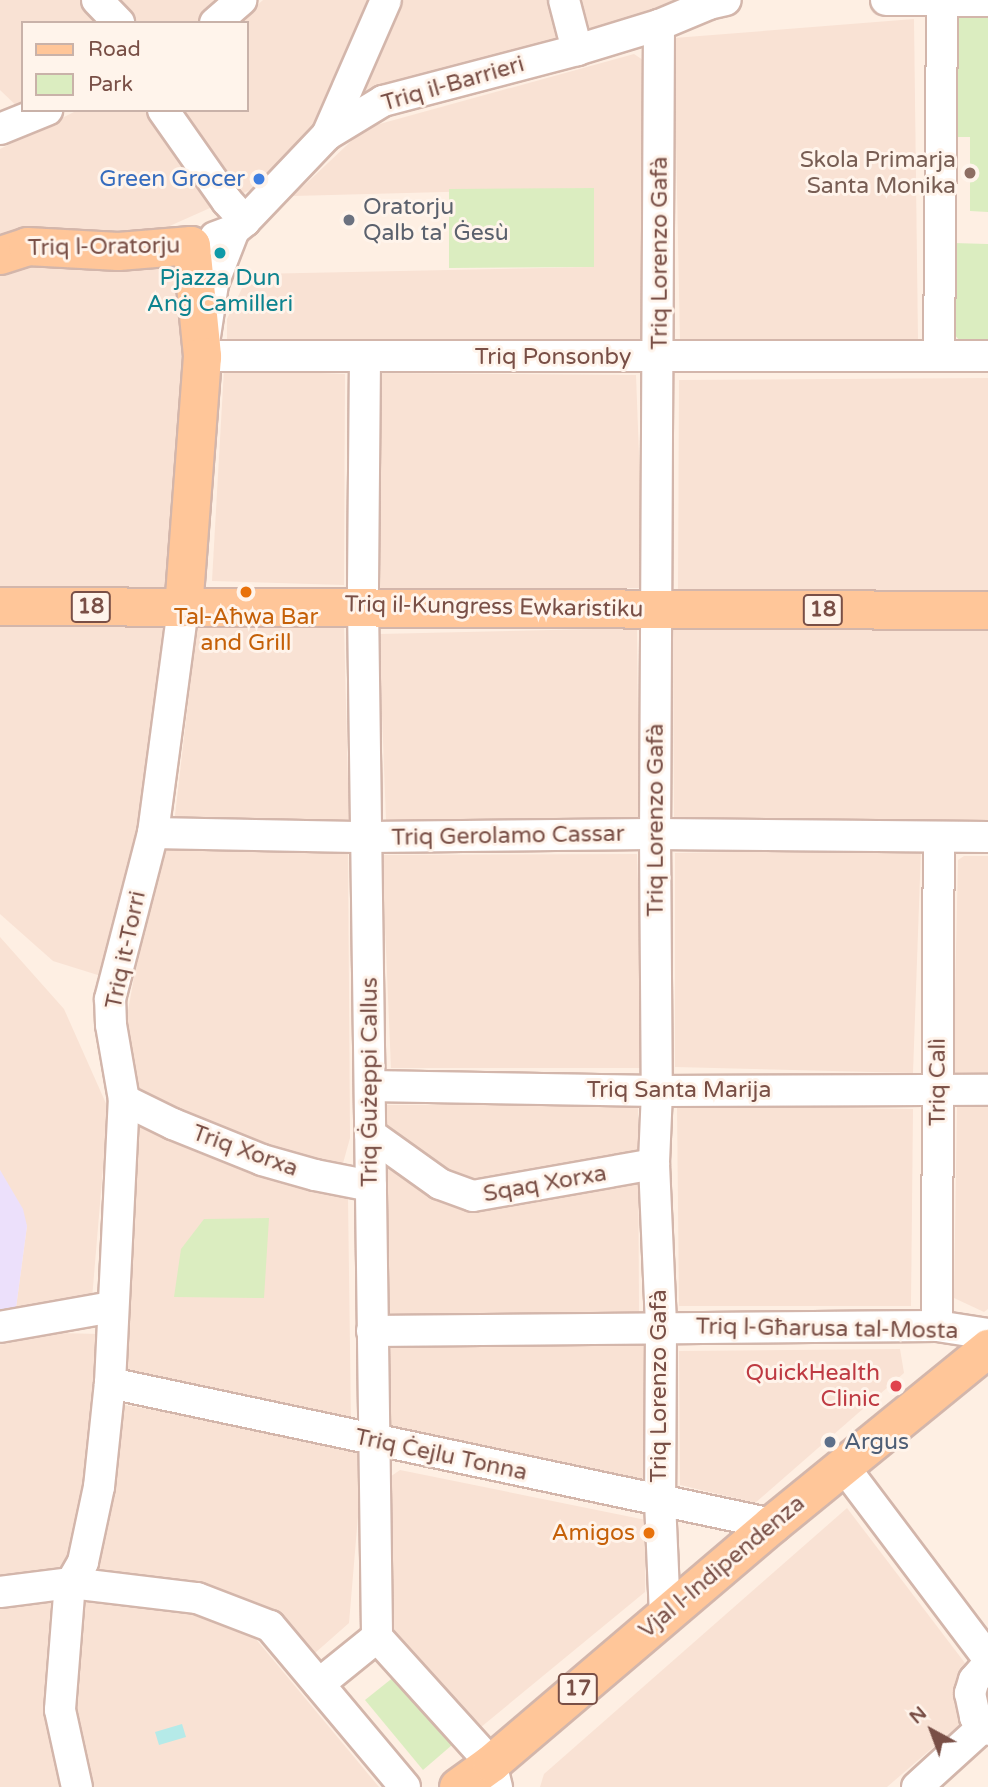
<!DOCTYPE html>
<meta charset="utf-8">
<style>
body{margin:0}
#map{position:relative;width:988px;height:1787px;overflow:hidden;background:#feefe3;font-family:"Varela Round",sans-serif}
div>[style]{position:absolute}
.residential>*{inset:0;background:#f9e2d4}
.education>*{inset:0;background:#ece0fb}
.green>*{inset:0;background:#dbedc0}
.water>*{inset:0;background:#b5eae8}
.roads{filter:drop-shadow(2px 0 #d3b6ab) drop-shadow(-2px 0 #d3b6ab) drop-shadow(0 2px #d3b6ab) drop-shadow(0 -2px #d3b6ab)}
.minor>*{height:30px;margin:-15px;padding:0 15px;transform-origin:15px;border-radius:15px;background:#fff}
.major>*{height:37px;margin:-18.5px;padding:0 18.5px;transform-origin:18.5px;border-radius:18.5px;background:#ffc699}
.dots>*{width:19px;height:19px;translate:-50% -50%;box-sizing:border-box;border:4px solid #fff4eb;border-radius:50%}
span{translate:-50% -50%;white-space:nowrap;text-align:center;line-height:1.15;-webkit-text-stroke:6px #fff4eb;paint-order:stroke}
.shield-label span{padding:2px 5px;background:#fff4eb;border:2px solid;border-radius:5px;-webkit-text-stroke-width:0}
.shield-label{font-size:21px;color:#794f46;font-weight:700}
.street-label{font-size:23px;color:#794f46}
.education-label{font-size:23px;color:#785e54}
.right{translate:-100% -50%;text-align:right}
.shop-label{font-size:23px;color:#366cbe}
.worship-label{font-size:23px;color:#5b616d}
.left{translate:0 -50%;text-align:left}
.culture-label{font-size:23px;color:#0d838f}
.food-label{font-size:23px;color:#c56008}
.health-label{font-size:23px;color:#be3a42}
.service-label{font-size:23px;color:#4e5e75}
.legend{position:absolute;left:21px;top:21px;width:228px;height:91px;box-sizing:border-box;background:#fff4eb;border:2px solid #c9b2a9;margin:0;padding:9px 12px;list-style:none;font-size:21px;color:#794f46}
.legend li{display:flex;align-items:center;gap:14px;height:35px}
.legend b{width:35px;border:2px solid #c9b2a9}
.north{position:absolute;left:897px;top:1696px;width:70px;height:70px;-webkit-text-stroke:5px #fff4eb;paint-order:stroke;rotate:319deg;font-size:19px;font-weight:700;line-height:28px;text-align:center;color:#794f46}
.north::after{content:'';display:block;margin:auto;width:24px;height:32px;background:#794f46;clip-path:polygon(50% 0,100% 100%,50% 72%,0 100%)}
</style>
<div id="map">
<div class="residential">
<div style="clip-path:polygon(0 0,228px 0,200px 23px,23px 23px,24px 113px,0 90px)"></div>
<div style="clip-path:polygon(263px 0,551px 0,560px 40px,324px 111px,266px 183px,127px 245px,0 243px,0 149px,78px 110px,247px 110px,247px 23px,237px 23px)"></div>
<div style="clip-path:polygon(570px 0,685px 0,677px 11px,579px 37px)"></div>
<div style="clip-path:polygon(914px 19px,918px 341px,680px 342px,674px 38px)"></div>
<div style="clip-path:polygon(634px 54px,646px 62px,654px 349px,227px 350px,227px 319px,249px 274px,594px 267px,594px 188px,293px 196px,365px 128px)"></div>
<div style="clip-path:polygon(24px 260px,179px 261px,189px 433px,172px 591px,0 592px,0 273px)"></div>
<div style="clip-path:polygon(224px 369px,345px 374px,344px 585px,212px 581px)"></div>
<div style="clip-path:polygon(376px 373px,636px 375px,644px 588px,380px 589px)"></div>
<div style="clip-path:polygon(988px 378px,988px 591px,678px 591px,679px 380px)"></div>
<div style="clip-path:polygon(0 623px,172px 624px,140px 840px,101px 976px,53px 961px,0 914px)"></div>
<div style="clip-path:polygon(197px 625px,344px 626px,349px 823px,174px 824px)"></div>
<div style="clip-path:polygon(988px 626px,988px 825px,674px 818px,673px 629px)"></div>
<div style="clip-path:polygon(637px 628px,639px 817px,386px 820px,379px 634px)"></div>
<div style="clip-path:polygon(158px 844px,348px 849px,350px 1138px,342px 1167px,324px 1168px,205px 1127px,136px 1087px,122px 1044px)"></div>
<div style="clip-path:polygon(921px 849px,913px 1073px,675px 1067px,675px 853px)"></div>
<div style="clip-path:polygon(637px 854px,644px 1068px,391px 1068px,382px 855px)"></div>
<div style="clip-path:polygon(964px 856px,988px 856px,988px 1084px,953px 1085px,958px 860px)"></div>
<div style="clip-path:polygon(0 937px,64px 1009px,108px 1108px,92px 1299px,16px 1308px,27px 1226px,0 1170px)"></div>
<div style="clip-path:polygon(638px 1104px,639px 1315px,377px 1323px,377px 1105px)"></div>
<div style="clip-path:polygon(957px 1105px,988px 1106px,988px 1309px,984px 1312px,954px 1298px)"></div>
<div style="clip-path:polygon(677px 1106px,913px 1109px,911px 1306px,679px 1306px)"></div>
<div style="clip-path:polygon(134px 1116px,232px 1163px,348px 1198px,351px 1422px,117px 1375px)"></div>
<div style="clip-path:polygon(57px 1333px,100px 1334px,90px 1480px,66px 1574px,0 1585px,0 1345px)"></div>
<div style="clip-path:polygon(647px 1341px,644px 1484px,379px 1430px,378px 1347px)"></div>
<div style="clip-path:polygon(900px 1349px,904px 1373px,755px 1503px,680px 1485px,679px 1351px)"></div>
<div style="clip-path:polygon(118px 1404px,364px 1445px,349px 1623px,315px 1653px,265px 1607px,89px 1571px)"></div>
<div style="clip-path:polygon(400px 1470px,646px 1520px,645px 1592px,475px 1732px,385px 1622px,387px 1479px)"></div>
<div style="clip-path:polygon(847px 1508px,968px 1667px,966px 1719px,887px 1787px,540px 1787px,544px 1774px)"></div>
<div style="clip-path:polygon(77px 1595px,170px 1608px,245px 1626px,379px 1787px,88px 1787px,69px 1711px)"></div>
<div style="clip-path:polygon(56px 1602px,67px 1787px,0 1787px,0 1603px)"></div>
</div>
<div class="education">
<div style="clip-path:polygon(0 1170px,23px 1209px,27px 1226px,16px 1308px,0 1312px)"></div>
</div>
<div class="green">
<div style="clip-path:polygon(953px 14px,988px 15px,988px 212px,970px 211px,970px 137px,956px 137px,953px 243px,988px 244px,988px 343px,962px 343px,951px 331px)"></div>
<div style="clip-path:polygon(594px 188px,594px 267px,449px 268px,449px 189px)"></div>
<div style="clip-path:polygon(269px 1218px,264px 1298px,174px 1297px,181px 1249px,204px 1219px)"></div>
<div style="clip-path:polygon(395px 1676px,452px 1745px,423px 1770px,365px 1700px)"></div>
</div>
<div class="water">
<div style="clip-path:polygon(182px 1724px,186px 1737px,159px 1745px,155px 1732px)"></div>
</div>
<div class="roads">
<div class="minor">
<div style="left:97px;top:0;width:32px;rotate:46deg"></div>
<div style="left:564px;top:0;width:52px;rotate:75.4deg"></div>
<div style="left:886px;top:0;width:102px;rotate:0.6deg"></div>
<div style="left:215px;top:23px;width:35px;rotate:-41deg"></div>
<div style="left:659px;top:25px;width:809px;rotate:90.28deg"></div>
<div style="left:655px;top:834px;width:257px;rotate:89.6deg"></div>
<div style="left:657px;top:1091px;width:73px;rotate:92.4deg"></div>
<div style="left:654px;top:1164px;width:163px;rotate:87.5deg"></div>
<div style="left:661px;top:1327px;width:174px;rotate:90.3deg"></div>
<div style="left:660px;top:1501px;width:113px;rotate:87.5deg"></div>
<div style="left:163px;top:110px;width:111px;rotate:54.9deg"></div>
<div style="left:227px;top:201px;width:27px;rotate:48deg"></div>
<div style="left:0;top:129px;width:51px;rotate:-22deg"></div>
<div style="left:327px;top:135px;width:147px;rotate:-66.4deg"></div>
<div style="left:234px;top:230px;width:58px;rotate:111.3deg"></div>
<div style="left:213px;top:284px;width:73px;rotate:98.7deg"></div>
<div style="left:202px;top:356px;width:786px"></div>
<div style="left:215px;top:237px;width:20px;rotate:-20deg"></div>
<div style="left:234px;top:230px;width:14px;rotate:-39deg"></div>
<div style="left:245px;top:221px;width:119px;rotate:-46.4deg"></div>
<div style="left:327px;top:135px;width:66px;rotate:-31.3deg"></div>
<div style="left:383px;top:101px;width:201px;rotate:-14.7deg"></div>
<div style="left:577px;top:50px;width:86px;rotate:-17deg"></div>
<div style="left:659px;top:25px;width:54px;rotate:-22.8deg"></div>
<div style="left:709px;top:4px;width:17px;rotate:-13deg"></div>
<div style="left:939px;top:356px;width:356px;rotate:-89.5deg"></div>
<div style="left:365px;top:357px;width:248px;rotate:90.5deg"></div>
<div style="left:363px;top:605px;width:1032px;rotate:89.22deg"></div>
<div style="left:377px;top:1637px;width:170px;rotate:47.9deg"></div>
<div style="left:491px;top:1763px;width:25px;rotate:76deg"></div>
<div style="left:153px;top:833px;width:216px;rotate:1.1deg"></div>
<div style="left:369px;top:837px;width:286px;rotate:-0.6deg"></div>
<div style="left:655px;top:834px;width:333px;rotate:0.5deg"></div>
<div style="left:370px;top:1086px;width:287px;rotate:1deg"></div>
<div style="left:657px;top:1091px;width:331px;rotate:-0.2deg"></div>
<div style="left:124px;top:1100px;width:55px;rotate:26.1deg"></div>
<div style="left:173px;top:1124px;width:96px;rotate:22deg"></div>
<div style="left:262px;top:1160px;width:55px;rotate:15.8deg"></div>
<div style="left:315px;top:1175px;width:57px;rotate:11.1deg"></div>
<div style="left:370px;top:1134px;width:86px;rotate:35.5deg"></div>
<div style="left:440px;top:1184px;width:35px;rotate:20deg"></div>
<div style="left:473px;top:1196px;width:184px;rotate:-10deg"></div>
<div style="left:937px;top:1326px;width:489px;rotate:-89.8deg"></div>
<div style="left:0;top:1327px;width:114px;rotate:-10.1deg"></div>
<div style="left:372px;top:1331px;width:565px;rotate:-0.51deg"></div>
<div style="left:937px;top:1326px;width:52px;rotate:8.9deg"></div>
<div style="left:110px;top:1383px;width:677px;rotate:12.02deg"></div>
<div style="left:844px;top:1467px;width:239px;rotate:53deg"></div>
<div style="left:71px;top:1583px;width:24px;rotate:-60deg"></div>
<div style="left:83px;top:1562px;width:77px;rotate:-78deg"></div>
<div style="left:99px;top:1487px;width:105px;rotate:-84deg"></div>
<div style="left:110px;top:1383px;width:283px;rotate:-87.2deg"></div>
<div style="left:124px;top:1100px;width:76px;rotate:-99.8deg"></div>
<div style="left:111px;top:1025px;width:26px;rotate:-92deg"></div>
<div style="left:110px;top:999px;width:171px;rotate:-75.5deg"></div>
<div style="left:153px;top:833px;width:228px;rotate:-82.4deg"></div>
<div style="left:0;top:1592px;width:72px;rotate:-7.2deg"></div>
<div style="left:71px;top:1583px;width:127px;rotate:6.8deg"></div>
<div style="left:197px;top:1598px;width:78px;rotate:21deg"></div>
<div style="left:270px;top:1626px;width:210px;rotate:50deg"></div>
<div style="left:69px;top:1595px;width:115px;rotate:94.5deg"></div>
<div style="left:60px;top:1710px;width:79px;rotate:77.6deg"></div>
<div style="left:988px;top:1664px;width:21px;rotate:131deg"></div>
<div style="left:974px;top:1680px;width:14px;rotate:107deg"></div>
<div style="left:970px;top:1693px;width:25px;rotate:78deg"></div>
<div style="left:975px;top:1717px;width:18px;rotate:45deg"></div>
<div style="left:319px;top:1684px;width:75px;rotate:-39deg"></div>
<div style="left:917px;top:1787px;width:89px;rotate:-42.3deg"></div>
</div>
<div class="major">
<div style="left:0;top:255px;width:28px;rotate:-18deg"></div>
<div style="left:27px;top:246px;width:91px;rotate:3.1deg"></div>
<div style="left:118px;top:251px;width:73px;rotate:-4.7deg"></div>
<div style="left:191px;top:245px;width:112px;rotate:84.3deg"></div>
<div style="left:202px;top:356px;width:252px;rotate:94.3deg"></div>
<div style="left:0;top:606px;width:988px;rotate:0.23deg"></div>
<div style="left:458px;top:1787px;width:41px;rotate:-36deg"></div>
<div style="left:491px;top:1763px;width:369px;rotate:-40.4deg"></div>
<div style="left:772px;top:1524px;width:279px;rotate:-39.2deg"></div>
</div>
</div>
<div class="dots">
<div style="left:970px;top:173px;background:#8d6e63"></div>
<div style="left:259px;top:179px;background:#3f7fe0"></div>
<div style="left:349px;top:220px;background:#6b7280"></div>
<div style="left:220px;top:253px;background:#0f9aa8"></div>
<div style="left:246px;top:592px;background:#e8710a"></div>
<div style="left:896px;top:1386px;background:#e0444e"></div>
<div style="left:830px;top:1442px;background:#5c6f8a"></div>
<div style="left:649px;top:1533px;background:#e8710a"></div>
</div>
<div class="shield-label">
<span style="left:91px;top:607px">18</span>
<span style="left:823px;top:610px">18</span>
<span style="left:578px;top:1689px">17</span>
</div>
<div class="street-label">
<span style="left:453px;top:84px;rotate:-16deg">Triq il-Barrieri</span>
<span style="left:104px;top:247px;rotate:-1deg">Triq l-Oratorju</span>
<span style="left:660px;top:253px;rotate:-90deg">Triq Lorenzo Gafà</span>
<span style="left:553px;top:357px">Triq Ponsonby</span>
<span style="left:494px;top:607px;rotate:1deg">Triq il-Kungress Ewkaristiku</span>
<span style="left:656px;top:820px;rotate:-90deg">Triq Lorenzo Gafà</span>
<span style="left:508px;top:836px;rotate:-1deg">Triq Gerolamo Cassar</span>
<span style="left:126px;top:950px;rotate:-78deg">Triq it-Torri</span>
<span style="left:370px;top:1082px;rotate:-90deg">Triq Ġużeppi Callus</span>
<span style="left:938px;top:1082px;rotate:-90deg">Triq Calì</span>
<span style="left:679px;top:1090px">Triq Santa Marija</span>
<span style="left:245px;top:1151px;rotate:20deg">Triq Xorxa</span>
<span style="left:545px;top:1184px;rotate:-10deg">Sqaq Xorxa</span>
<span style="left:827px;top:1329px;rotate:1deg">Triq l-Għarusa tal-Mosta</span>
<span style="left:659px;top:1386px;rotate:-90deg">Triq Lorenzo Gafà</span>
<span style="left:441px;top:1455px;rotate:12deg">Triq Ċejlu Tonna</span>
<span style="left:722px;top:1567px;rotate:-40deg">Vjal l-Indipendenza</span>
</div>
<div class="education-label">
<span class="right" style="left:956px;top:173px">Skola Primarja<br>Santa Monika</span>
</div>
<div class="shop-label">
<span class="right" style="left:245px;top:179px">Green Grocer</span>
</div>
<div class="worship-label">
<span class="left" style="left:363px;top:220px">Oratorju<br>Qalb ta' Ġesù</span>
</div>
<div class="culture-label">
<span style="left:220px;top:291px">Pjazza Dun<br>Anġ Camilleri</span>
</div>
<div class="food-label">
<span style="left:246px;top:630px">Tal-Aħwa Bar<br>and Grill</span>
<span class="right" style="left:635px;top:1533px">Amigos</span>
</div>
<div class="health-label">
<span class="right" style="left:880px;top:1386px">QuickHealth<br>Clinic</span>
</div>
<div class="service-label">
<span class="left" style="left:844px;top:1442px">Argus</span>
</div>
<ul class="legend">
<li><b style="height:9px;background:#ffc699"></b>Road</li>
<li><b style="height:19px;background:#dbedc0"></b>Park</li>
</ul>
<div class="north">N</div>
</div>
